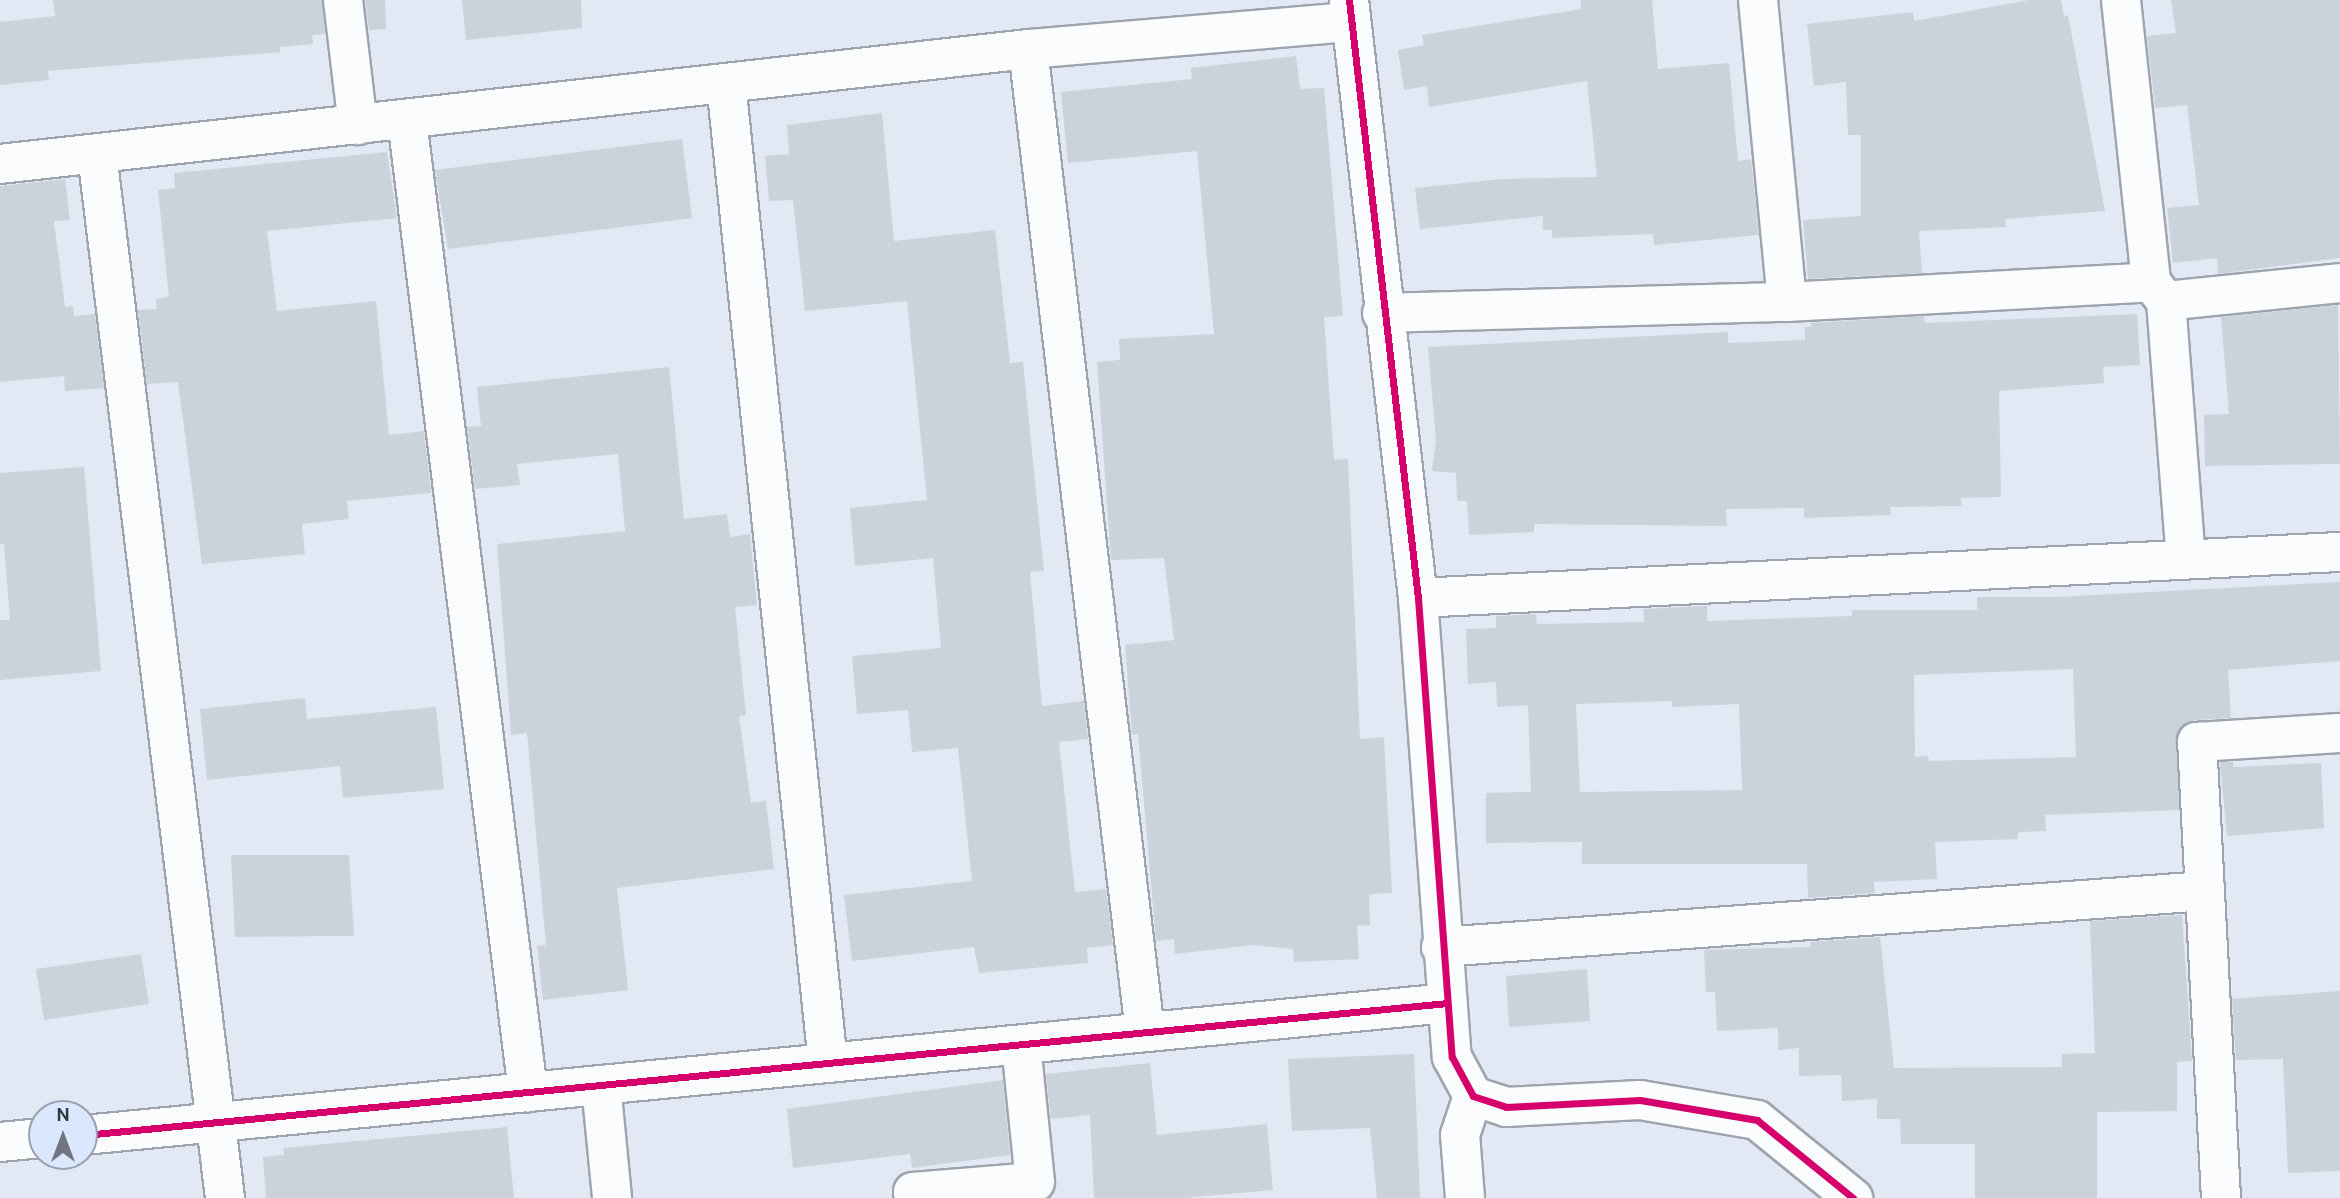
<!DOCTYPE html>
<style>
body{margin:0}
#map{position:relative;width:2340px;height:1198px;overflow:hidden;background:#e3e9f4;font-family:Overpass,sans-serif}
div>[style]{position:absolute}
.building>*{inset:0;background:#cad2da}
.roads{filter:drop-shadow(2px 0 #9ea4ad) drop-shadow(-2px 0 #9ea4ad) drop-shadow(0 2px #9ea4ad) drop-shadow(0 -2px #9ea4ad)}
.minor>*{height:38px;margin:-19px;padding:0 19px;transform-origin:19px;border-radius:19px;background:#fbfcfd}
.tertiary>*{height:38px;margin:-19px;padding:0 19px;transform-origin:19px;border-radius:19px;background:#fbfcfd}
.cycleway>*{height:7px;margin:-3.5px;padding:0 3.5px;transform-origin:3.5px;border-radius:3.5px;background:#d6006c}
span{translate:-50% -50%;white-space:nowrap;text-align:center;line-height:1.15;-webkit-text-stroke:6px #dbe7fc;paint-order:stroke}
.north{position:absolute;left:28px;top:1100px;width:70px;height:70px;box-sizing:border-box;background:#dbe7fc;border:2px solid #97a1b2;border-radius:50%;rotate:0deg;font-size:19px;font-weight:700;line-height:28px;text-align:center;color:#323842}
.north::after{content:'';display:block;margin:auto;width:24px;height:32px;background:#707680;clip-path:polygon(50% 0,100% 100%,50% 72%,0 100%)}
</style>
<div id="map">
<div class="building">
<div style="clip-path:polygon(53px 0,322px 0,325px 34px,312px 35px,313px 44px,280px 47px,280px 52px,48px 71px,49px 80px,0 85px,0 22px,55px 16px)"></div>
<div style="clip-path:polygon(365px 0,385px 0,386px 29px,369px 30px)"></div>
<div style="clip-path:polygon(462px 0,581px 0,582px 28px,466px 40px)"></div>
<div style="clip-path:polygon(1581px 0,1652px 0,1658px 69px,1729px 63px,1738px 161px,1751px 159px,1759px 235px,1654px 245px,1653px 234px,1552px 238px,1552px 230px,1543px 230px,1543px 216px,1420px 229px,1415px 188px,1502px 179px,1597px 177px,1587px 81px,1429px 107px,1427px 86px,1404px 90px,1398px 50px,1424px 45px,1422px 35px,1581px 9px)"></div>
<div style="clip-path:polygon(2029px 0,2061px 0,2064px 16px,2068px 15px,2105px 211px,2005px 219px,2006px 227px,1919px 231px,1922px 273px,1808px 279px,1803px 220px,1861px 216px,1861px 135px,1848px 135px,1846px 82px,1814px 86px,1807px 24px,1913px 12px,1914px 21px)"></div>
<div style="clip-path:polygon(2171px 0,2340px 0,2340px 258px,2218px 274px,2217px 258px,2173px 263px,2167px 208px,2199px 205px,2187px 105px,2155px 108px,2147px 36px,2176px 33px)"></div>
<div style="clip-path:polygon(1296px 56px,1300px 89px,1324px 88px,1343px 316px,1324px 317px,1334px 460px,1348px 459px,1360px 739px,1384px 737px,1392px 893px,1369px 894px,1370px 925px,1357px 926px,1359px 959px,1294px 962px,1293px 949px,1252px 945px,1175px 954px,1174px 939px,1156px 941px,1138px 734px,1132px 735px,1125px 645px,1174px 640px,1164px 558px,1111px 560px,1097px 362px,1120px 360px,1119px 339px,1214px 334px,1197px 151px,1068px 163px,1061px 92px,1192px 79px,1191px 68px)"></div>
<div style="clip-path:polygon(882px 113px,894px 241px,995px 230px,1010px 363px,1023px 362px,1044px 571px,1030px 572px,1042px 706px,1084px 701px,1088px 739px,1059px 742px,1075px 892px,1106px 889px,1113px 945px,1087px 948px,1088px 963px,979px 973px,974px 947px,852px 961px,844px 895px,972px 881px,958px 748px,912px 752px,908px 710px,857px 714px,852px 656px,941px 648px,933px 558px,855px 566px,850px 508px,927px 500px,907px 301px,805px 311px,793px 200px,769px 201px,765px 156px,789px 154px,787px 125px)"></div>
<div style="clip-path:polygon(682px 139px,692px 218px,448px 249px,435px 170px)"></div>
<div style="clip-path:polygon(387px 152px,397px 218px,267px 231px,277px 311px,376px 301px,389px 435px,424px 431px,431px 493px,347px 501px,349px 519px,302px 524px,305px 554px,202px 564px,178px 382px,147px 384px,138px 310px,157px 309px,156px 299px,169px 297px,158px 190px,175px 188px,174px 173px)"></div>
<div style="clip-path:polygon(65px 179px,70px 220px,54px 221px,65px 307px,73px 306px,74px 316px,95px 314px,104px 388px,65px 391px,64px 376px,0 382px,0 186px)"></div>
<div style="clip-path:polygon(2338px 305px,2340px 464px,2205px 466px,2204px 415px,2229px 414px,2221px 317px)"></div>
<div style="clip-path:polygon(2137px 314px,2140px 365px,2103px 367px,2104px 383px,1999px 391px,2001px 497px,1961px 498px,1961px 506px,1890px 507px,1891px 515px,1804px 518px,1804px 508px,1726px 509px,1727px 526px,1534px 524px,1534px 532px,1469px 535px,1467px 501px,1457px 501px,1456px 473px,1432px 471px,1436px 440px,1428px 347px,1728px 332px,1728px 343px,1805px 340px,1805px 327px,1811px 327px,1811px 323px,1924px 316px,1925px 323px)"></div>
<div style="clip-path:polygon(669px 367px,684px 519px,727px 514px,730px 537px,750px 534px,757px 605px,735px 607px,746px 715px,739px 716px,751px 803px,766px 801px,774px 869px,617px 888px,628px 990px,543px 1000px,537px 946px,546px 945px,527px 733px,511px 735px,497px 544px,625px 531px,618px 454px,517px 464px,520px 485px,475px 489px,467px 427px,481px 426px,477px 387px)"></div>
<div style="clip-path:polygon(84px 467px,101px 671px,0 680px,0 620px,10px 620px,4px 544px,0 544px,0 473px)"></div>
<div style="clip-path:polygon(evenodd,2340px 582px,2340px 661px,2228px 670px,2231px 718px,2195px 720px,2178px 732px,2179px 810px,2045px 815px,2046px 831px,2018px 832px,2018px 839px,1935px 842px,1937px 879px,1874px 882px,1875px 893px,1808px 898px,1807px 864px,1582px 864px,1582px 842px,1486px 843px,1486px 793px,1531px 792px,1528px 705px,1497px 707px,1496px 682px,1468px 684px,1466px 629px,1496px 628px,1496px 616px,1536px 614px,1537px 624px,1644px 622px,1643px 609px,1707px 606px,1707px 621px,1852px 616px,1852px 610px,1977px 610px,1977px 597px,2056px 597px,2340px 582px,2073px 669px,2076px 757px,1929px 761px,1928px 756px,1915px 757px,1914px 675px,2073px 669px,2340px 582px,1672px 701px,1672px 707px,1739px 704px,1742px 790px,1580px 792px,1576px 704px,1672px 701px)"></div>
<div style="clip-path:polygon(305px 698px,307px 719px,436px 707px,444px 789px,343px 798px,340px 766px,207px 780px,200px 709px)"></div>
<div style="clip-path:polygon(2220px 762px,2233px 762px,2233px 767px,2321px 763px,2324px 828px,2227px 836px)"></div>
<div style="clip-path:polygon(231px 855px,349px 855px,354px 936px,235px 937px)"></div>
<div style="clip-path:polygon(2182px 915px,2192px 1061px,2177px 1062px,2177px 1111px,2097px 1112px,2097px 1198px,1975px 1198px,1975px 1144px,1901px 1144px,1900px 1119px,1877px 1119px,1877px 1099px,1842px 1101px,1841px 1075px,1799px 1076px,1799px 1048px,1778px 1050px,1778px 1028px,1717px 1031px,1715px 992px,1706px 992px,1704px 950px,1811px 947px,1810px 942px,1880px 937px,1894px 1068px,2062px 1067px,2062px 1054px,2095px 1053px,2090px 921px)"></div>
<div style="clip-path:polygon(141px 954px,149px 1004px,44px 1020px,36px 969px)"></div>
<div style="clip-path:polygon(1587px 969px,1590px 1021px,1509px 1027px,1506px 976px)"></div>
<div style="clip-path:polygon(2340px 991px,2340px 1171px,2288px 1173px,2283px 1059px,2236px 1060px,2232px 999px)"></div>
<div style="clip-path:polygon(1414px 1054px,1420px 1198px,1377px 1198px,1370px 1128px,1292px 1131px,1288px 1059px)"></div>
<div style="clip-path:polygon(1150px 1063px,1157px 1135px,1267px 1124px,1273px 1190px,1185px 1198px,1094px 1198px,1090px 1115px,1051px 1119px,1046px 1074px)"></div>
<div style="clip-path:polygon(1003px 1080px,1010px 1155px,912px 1168px,910px 1154px,793px 1168px,787px 1109px)"></div>
<div style="clip-path:polygon(507px 1127px,514px 1198px,266px 1198px,263px 1157px,284px 1155px,283px 1148px)"></div>
</div>
<div class="roads">
<div class="minor">
<div style="left:343px;top:0;width:126px;rotate:83.2deg"></div>
<div style="left:1758px;top:0;width:303px;rotate:84.5deg"></div>
<div style="left:2121px;top:0;width:284px;rotate:83.9deg"></div>
<div style="left:2151px;top:282px;width:24px;rotate:52deg"></div>
<div style="left:2166px;top:301px;width:259px;rotate:85.6deg"></div>
<div style="left:1028px;top:49px;width:990px;rotate:83.21deg"></div>
<div style="left:726px;top:83px;width:985px;rotate:84.06deg"></div>
<div style="left:407px;top:120px;width:980px;rotate:82.9deg"></div>
<div style="left:97px;top:154px;width:1052px;rotate:83.01deg"></div>
<div style="left:0;top:164px;width:1034px;rotate:-6.38deg"></div>
<div style="left:1028px;top:49px;width:324px;rotate:-4.8deg"></div>
<div style="left:2166px;top:301px;width:175px;rotate:-5.9deg"></div>
<div style="left:1382px;top:313px;width:405px;rotate:-1.6deg"></div>
<div style="left:1787px;top:302px;width:365px;rotate:-3.1deg"></div>
<div style="left:1418px;top:598px;width:923px;rotate:-2.86deg"></div>
<div style="left:1441px;top:947px;width:766px;rotate:-4.19deg"></div>
<div style="left:601px;top:1085px;width:114px;rotate:84.4deg"></div>
<div style="left:84px;top:1135px;width:1369px;rotate:-5.53deg"></div>
<div style="left:0;top:1142px;width:42px;rotate:-5.4deg"></div>
<div style="left:914px;top:1198px;width:6px;rotate:-99deg"></div>
<div style="left:913px;top:1192px;width:122px;rotate:-4.7deg"></div>
<div style="left:1035px;top:1182px;width:138px;rotate:-95.8deg"></div>
<div style="left:1465px;top:1198px;width:63px;rotate:-94.5deg"></div>
<div style="left:1460px;top:1135px;width:41px;rotate:-71.6deg"></div>
<div style="left:2221px;top:1198px;width:457px;rotate:-93deg"></div>
<div style="left:2197px;top:742px;width:143px;rotate:-3.6deg"></div>
</div>
<div class="tertiary">
<div style="left:1349px;top:0;width:602px;rotate:83.42deg"></div>
<div style="left:1418px;top:598px;width:460px;rotate:85.8deg"></div>
<div style="left:1452px;top:1057px;width:44px;rotate:61.7deg"></div>
<div style="left:1473px;top:1096px;width:35px;rotate:18deg"></div>
<div style="left:1506px;top:1107px;width:134px;rotate:-3deg"></div>
<div style="left:1640px;top:1100px;width:119px;rotate:9.7deg"></div>
<div style="left:1757px;top:1120px;width:124px;rotate:39.1deg"></div>
</div>
</div>
<div class="cycleway">
<div style="left:1349px;top:0;width:602px;rotate:83.42deg"></div>
<div style="left:1418px;top:598px;width:460px;rotate:85.8deg"></div>
<div style="left:1452px;top:1057px;width:44px;rotate:61.7deg"></div>
<div style="left:1473px;top:1096px;width:35px;rotate:18deg"></div>
<div style="left:1506px;top:1107px;width:134px;rotate:-3deg"></div>
<div style="left:1640px;top:1100px;width:119px;rotate:9.7deg"></div>
<div style="left:1757px;top:1120px;width:124px;rotate:39.1deg"></div>
<div style="left:84px;top:1135px;width:1369px;rotate:-5.53deg"></div>
</div>
<div class="north">N</div>
</div>
